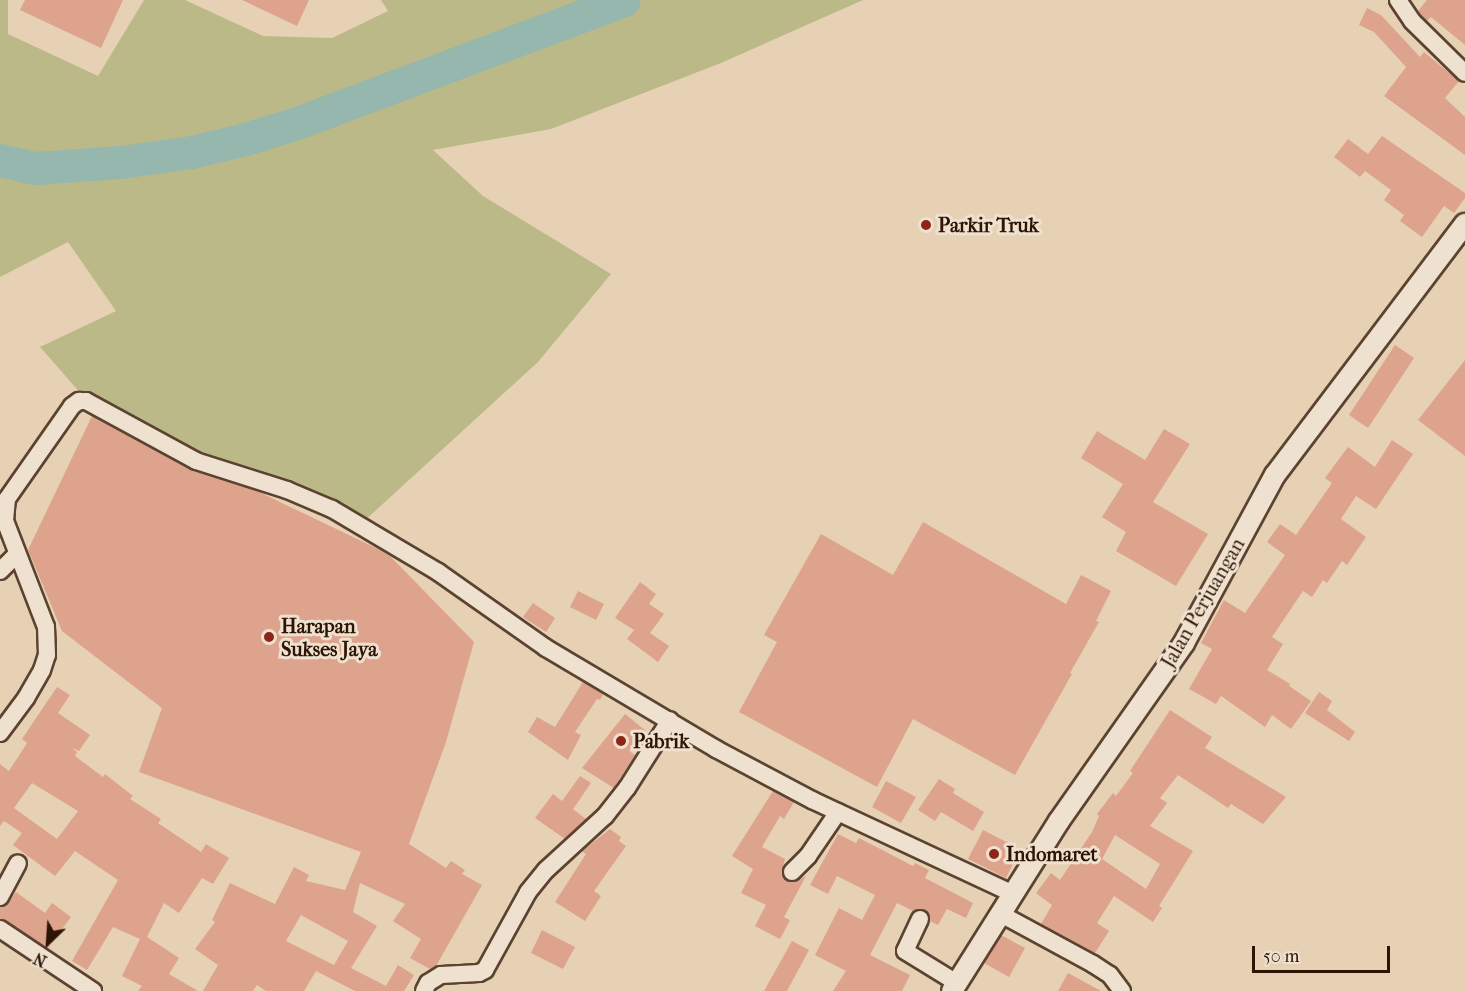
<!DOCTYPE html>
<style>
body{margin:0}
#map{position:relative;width:1465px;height:991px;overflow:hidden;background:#e6d1b5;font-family:"IM FELL French Canon",serif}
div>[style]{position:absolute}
.green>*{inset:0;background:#bcb988}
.river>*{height:33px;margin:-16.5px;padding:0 16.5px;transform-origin:16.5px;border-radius:16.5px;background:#96b7ad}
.building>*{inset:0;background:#dda38d}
.roads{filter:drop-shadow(2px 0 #5b4330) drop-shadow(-2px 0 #5b4330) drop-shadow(0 2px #5b4330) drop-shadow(0 -2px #5b4330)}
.minor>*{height:16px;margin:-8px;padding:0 8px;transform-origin:8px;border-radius:8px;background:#efe1cf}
.tertiary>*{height:20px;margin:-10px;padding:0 10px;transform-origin:10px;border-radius:10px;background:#efe1cf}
.dots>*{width:16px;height:16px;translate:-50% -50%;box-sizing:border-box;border:3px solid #efe1cf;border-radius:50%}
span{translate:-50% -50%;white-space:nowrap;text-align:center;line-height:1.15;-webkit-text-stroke:6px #efe1cf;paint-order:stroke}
.poi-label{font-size:20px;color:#2d1404;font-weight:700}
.left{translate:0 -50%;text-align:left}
.street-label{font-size:20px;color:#2d1404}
.north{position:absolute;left:18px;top:913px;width:60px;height:60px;-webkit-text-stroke:4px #efe1cf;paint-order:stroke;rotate:205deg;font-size:16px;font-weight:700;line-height:24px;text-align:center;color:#2d1404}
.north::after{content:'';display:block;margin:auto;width:21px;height:27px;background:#2d1404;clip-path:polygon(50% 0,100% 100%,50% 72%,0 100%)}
.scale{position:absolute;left:1252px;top:946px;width:138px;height:27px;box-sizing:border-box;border:3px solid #2d1404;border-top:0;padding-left:8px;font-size:18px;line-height:21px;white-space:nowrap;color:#2d1404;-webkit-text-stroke:4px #efe1cf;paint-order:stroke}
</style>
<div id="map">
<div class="green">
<div style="clip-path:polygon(0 0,8px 0,8px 34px,98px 76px,144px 0,185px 0,263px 36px,332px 38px,388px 11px,381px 0,617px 0,502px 44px,624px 0,863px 0,721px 63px,551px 129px,433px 150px,483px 196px,611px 274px,538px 362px,362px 523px,105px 421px,40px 347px,116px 311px,68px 242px,0 277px)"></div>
</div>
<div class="river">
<div style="left:0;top:160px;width:37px;rotate:13deg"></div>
<div style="left:36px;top:168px;width:85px;rotate:-4deg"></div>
<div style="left:121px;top:162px;width:71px;rotate:-8.1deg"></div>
<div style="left:191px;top:152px;width:56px;rotate:-13.5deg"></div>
<div style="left:245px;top:139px;width:54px;rotate:-17.1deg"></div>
<div style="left:297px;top:123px;width:349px;rotate:-20.6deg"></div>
</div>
<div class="building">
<div style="clip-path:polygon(25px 0,123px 0,101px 48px,20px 10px)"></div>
<div style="clip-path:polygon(242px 0,309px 0,297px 26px)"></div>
<div style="clip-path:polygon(1427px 0,1465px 0,1465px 45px,1431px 17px,1427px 21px,1420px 14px,1418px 11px)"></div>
<div style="clip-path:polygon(1367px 8px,1381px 15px,1420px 57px,1424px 52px,1459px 81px,1445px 98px,1465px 117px,1465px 155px,1384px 96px,1406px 67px,1374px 32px,1359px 25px)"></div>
<div style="clip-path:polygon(1382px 136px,1465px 193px,1465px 198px,1454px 213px,1444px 206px,1422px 237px,1400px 221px,1404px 215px,1384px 200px,1391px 190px,1365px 171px,1360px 177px,1334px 157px,1348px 139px,1368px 154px)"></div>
<div style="clip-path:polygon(1395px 345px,1414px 358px,1368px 428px,1349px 415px)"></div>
<div style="clip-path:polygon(1465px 360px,1465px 456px,1418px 420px)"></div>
<div style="clip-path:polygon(evenodd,92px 416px,191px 470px,257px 491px,378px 549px,390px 556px,474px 642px,446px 742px,409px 844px,446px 868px,451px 861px,465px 870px,462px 874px,482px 885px,436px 966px,430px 969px,410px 958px,421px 939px,393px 921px,405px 904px,360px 883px,353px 912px,377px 926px,351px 968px,386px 986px,398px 965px,414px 975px,404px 991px,355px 991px,316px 971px,304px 991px,266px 991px,257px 985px,253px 991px,203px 991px,218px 965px,195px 949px,215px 922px,212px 920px,230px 883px,275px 904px,294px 867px,309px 875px,306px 881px,345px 890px,361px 852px,139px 772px,162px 708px,62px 631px,28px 550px,92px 416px,301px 915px,348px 941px,334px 965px,286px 941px,301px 915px)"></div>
<div style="clip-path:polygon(1164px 429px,1190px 444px,1153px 502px,1208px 534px,1176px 586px,1116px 551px,1126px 532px,1102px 517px,1123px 484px,1081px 458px,1097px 431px,1145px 460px)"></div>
<div style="clip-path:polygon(1392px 440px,1413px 454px,1376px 509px,1356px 496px,1341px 519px,1366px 537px,1347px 565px,1342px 561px,1327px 583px,1323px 580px,1312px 597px,1303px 591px,1272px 637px,1283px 644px,1267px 670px,1290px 684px,1289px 686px,1311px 701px,1291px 729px,1272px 715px,1265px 727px,1221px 696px,1216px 704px,1189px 689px,1212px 649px,1201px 643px,1224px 600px,1245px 613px,1285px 555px,1267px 542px,1280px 524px,1296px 535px,1332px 483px,1325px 478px,1348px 447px,1375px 467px)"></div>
<div style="clip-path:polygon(923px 522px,1066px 604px,1081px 575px,1111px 591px,1096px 621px,1099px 622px,1070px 673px,1072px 674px,1015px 775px,913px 719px,877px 787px,739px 712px,777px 642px,764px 635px,821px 534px,893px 575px)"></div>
<div style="clip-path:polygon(640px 582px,656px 594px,649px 604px,664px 614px,650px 633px,669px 646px,658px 662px,627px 639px,634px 630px,615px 618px)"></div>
<div style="clip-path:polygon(578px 591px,604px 604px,596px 620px,570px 607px)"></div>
<div style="clip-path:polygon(533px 603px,555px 618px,546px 632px,523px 617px)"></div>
<div style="clip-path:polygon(583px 682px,603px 694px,600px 700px,597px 699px,575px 732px,581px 735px,568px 760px,528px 732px,537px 717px,555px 727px)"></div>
<div style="clip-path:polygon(evenodd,57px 687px,70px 695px,58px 713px,90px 735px,79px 751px,72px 748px,77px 752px,75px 756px,103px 777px,105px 774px,133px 796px,130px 799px,161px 819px,158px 823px,201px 852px,206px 844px,229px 858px,213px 884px,202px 878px,179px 913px,164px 903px,147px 937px,179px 958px,169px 974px,198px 991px,138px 991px,142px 986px,122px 976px,140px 939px,113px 927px,87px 970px,72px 961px,118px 880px,75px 851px,55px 876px,13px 845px,22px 833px,4px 821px,0 826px,0 764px,9px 771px,27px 743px,22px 739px,57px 687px,32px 783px,78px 811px,57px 839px,14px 808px,32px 783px)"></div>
<div style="clip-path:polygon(1319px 692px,1332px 701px,1327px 710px,1355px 732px,1349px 741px,1305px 713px)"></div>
<div style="clip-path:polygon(evenodd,1170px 710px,1212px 737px,1205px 748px,1286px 797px,1263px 824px,1231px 804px,1228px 808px,1178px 775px,1160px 798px,1167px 803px,1150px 826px,1193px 851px,1159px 906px,1162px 908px,1153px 922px,1114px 896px,1097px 923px,1109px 931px,1095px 953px,1041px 924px,1052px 905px,1036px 893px,1051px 873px,1060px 880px,1092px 832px,1099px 816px,1097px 814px,1113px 793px,1116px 796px,1133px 773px,1130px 771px,1170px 710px,1115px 835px,1160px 864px,1146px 889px,1102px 859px,1115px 835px)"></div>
<div style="clip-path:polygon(625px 714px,646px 731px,629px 751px,635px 755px,614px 788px,582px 768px)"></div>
<div style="clip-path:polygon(580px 776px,591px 783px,573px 809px,586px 819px,565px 839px,535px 818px,553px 794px,562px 801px)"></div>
<div style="clip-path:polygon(939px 779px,955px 789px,953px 793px,984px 812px,973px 831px,941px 812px,935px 821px,918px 810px)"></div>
<div style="clip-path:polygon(886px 781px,916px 797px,901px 823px,872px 807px)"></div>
<div style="clip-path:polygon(773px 791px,794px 802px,784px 819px,780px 816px,762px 847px,785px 859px,782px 870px,785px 880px,794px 882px,806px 876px,784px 917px,790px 920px,780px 939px,755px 926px,766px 905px,741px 893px,753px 869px,732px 856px)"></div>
<div style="clip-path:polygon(610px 829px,621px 837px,619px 841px,626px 846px,594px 891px,601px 896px,585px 921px,555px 902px,586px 854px,582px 851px)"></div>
<div style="clip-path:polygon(983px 830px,1020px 849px,1006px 878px,968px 859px)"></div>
<div style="clip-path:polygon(838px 834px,856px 843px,859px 838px,913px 866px,915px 863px,929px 870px,925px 878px,973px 903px,966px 918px,947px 909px,938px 925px,930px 921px,925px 910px,913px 911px,897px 903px,870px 955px,910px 975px,902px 991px,833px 991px,846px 971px,815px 955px,839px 908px,862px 920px,875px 895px,837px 876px,828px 894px,810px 885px)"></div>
<div style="clip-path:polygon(16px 892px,45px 913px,52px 903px,71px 917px,48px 948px,0 919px,0 907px,6px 906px)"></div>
<div style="clip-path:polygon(542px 930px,575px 947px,563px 969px,531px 953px)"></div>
<div style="clip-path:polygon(1001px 935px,1025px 948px,1009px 977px,984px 963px)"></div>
<div style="clip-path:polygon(792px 941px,809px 950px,787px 991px,764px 991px)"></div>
<div style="clip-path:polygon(1068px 973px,1101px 991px,1058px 991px)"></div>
</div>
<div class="roads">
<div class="minor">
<div style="left:1398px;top:0;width:25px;rotate:56deg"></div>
<div style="left:1412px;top:21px;width:74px;rotate:44.5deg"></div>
<div style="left:0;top:571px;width:23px;rotate:-45deg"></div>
<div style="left:0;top:733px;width:44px;rotate:-53.4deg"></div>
<div style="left:26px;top:698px;width:32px;rotate:-60deg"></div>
<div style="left:42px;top:670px;width:16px;rotate:-72deg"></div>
<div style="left:47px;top:655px;width:28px;rotate:-92deg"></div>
<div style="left:46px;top:627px;width:114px;rotate:-111.1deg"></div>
<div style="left:5px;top:521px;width:22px;rotate:-85deg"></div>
<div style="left:7px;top:499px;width:113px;rotate:-55deg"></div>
<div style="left:72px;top:406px;width:9px;rotate:-36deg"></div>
<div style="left:79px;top:401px;width:7px"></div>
<div style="left:86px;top:401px;width:125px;rotate:28.6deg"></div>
<div style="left:196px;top:461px;width:96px;rotate:17.7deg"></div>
<div style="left:287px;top:490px;width:49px;rotate:22.9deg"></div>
<div style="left:332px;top:509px;width:123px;rotate:30.7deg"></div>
<div style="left:438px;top:572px;width:132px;rotate:35.1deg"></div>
<div style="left:546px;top:648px;width:198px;rotate:30.7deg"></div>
<div style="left:716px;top:749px;width:109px;rotate:28deg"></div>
<div style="left:812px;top:800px;width:220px;rotate:25deg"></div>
<div style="left:792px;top:872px;width:23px;rotate:-45deg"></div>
<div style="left:808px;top:856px;width:53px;rotate:-55.7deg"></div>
<div style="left:0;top:897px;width:38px;rotate:-62deg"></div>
<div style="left:999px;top:913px;width:107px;rotate:28.5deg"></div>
<div style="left:1093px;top:964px;width:20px;rotate:33deg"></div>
<div style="left:1110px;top:975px;width:20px;rotate:53deg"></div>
<div style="left:920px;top:919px;width:35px;rotate:115deg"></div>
<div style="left:905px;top:951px;width:61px;rotate:31.6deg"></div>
<div style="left:0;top:929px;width:112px;rotate:33.7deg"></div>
<div style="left:424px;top:991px;width:9px;rotate:-63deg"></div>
<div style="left:428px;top:983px;width:15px;rotate:-32deg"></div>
<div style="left:441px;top:975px;width:38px;rotate:-3deg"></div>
<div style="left:479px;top:973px;width:7px;rotate:-27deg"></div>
<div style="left:485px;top:970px;width:89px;rotate:-61.1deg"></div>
<div style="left:528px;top:892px;width:28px;rotate:-51deg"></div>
<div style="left:546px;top:870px;width:80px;rotate:-42.5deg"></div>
<div style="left:605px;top:816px;width:36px;rotate:-52deg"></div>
<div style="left:627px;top:788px;width:80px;rotate:-57.7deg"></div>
</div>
<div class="tertiary">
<div style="left:952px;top:991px;width:201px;rotate:-57.8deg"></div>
<div style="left:1059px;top:821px;width:218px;rotate:-54.9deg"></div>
<div style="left:1184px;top:643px;width:191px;rotate:-61.6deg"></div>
<div style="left:1275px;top:475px;width:315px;rotate:-52.9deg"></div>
</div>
</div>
<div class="dots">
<div style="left:926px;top:225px;background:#8f2418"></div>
<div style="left:269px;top:637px;background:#8f2418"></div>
<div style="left:621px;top:741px;background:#8f2418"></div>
<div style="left:994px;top:854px;background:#8f2418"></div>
</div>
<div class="poi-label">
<span class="left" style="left:938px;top:225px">Parkir Truk</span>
<span class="left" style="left:281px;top:638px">Harapan<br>Sukses Jaya</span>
<span class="left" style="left:633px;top:741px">Pabrik</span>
<span class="left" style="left:1006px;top:854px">Indomaret</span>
</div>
<div class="street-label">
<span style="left:1203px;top:603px;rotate:-60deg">Jalan Perjuangan</span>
</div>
<div class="north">N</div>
<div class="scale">50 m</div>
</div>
